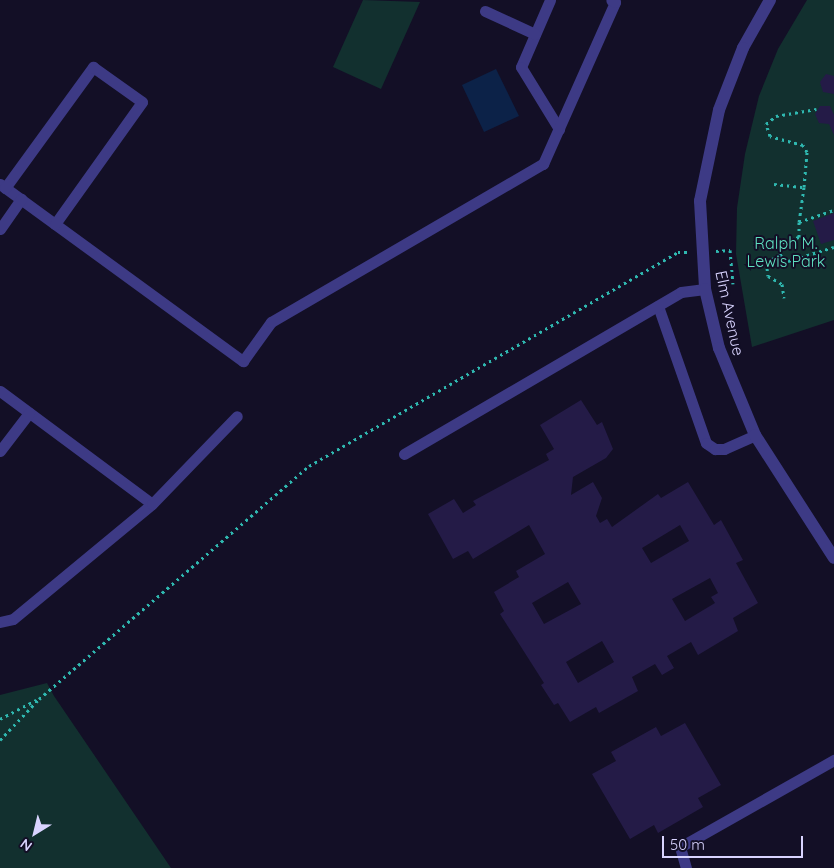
<!DOCTYPE html>
<style>
body{margin:0}
#map{position:relative;width:834px;height:868px;overflow:hidden;background:#130f26;font-family:Quicksand,sans-serif}
div>[style]{position:absolute}
.green>*{inset:0;background:#12302f}
.water>*{inset:0;background:#0c2248}
.building>*{inset:0;background:#241b47}
.path>*{height:3px;margin-top:-1.5px;transform-origin:0;background:repeating-linear-gradient(90deg,#2fb8b0 0 2.5px,transparent 0 6.5px)}
.service>*{height:11px;margin:-5.5px;padding:0 5.5px;transform-origin:5.5px;border-radius:5.5px;background:#3d3a85}
.minor>*{height:12px;margin:-6px;padding:0 6px;transform-origin:6px;border-radius:6px;background:#3d3a85}
span{translate:-50% -50%;white-space:nowrap;text-align:center;line-height:1.15;-webkit-text-stroke:4px #130f26;paint-order:stroke}
.park-label{font-size:16px;color:#5fe0c0}
.street-label{font-size:16px;color:#d9d4ff}
.north{position:absolute;left:10px;top:808px;width:50px;height:50px;-webkit-text-stroke:4px #130f26;paint-order:stroke;rotate:216deg;font-size:14px;font-weight:700;line-height:20px;text-align:center;color:#d9d4ff}
.north::after{content:'';display:block;margin:auto;width:18px;height:22px;background:#d9d4ff;clip-path:polygon(50% 0,100% 100%,50% 72%,0 100%)}
.scale{position:absolute;left:662px;top:836px;width:141px;height:22px;box-sizing:border-box;border:2px solid #d9d4ff;border-top:0;padding-left:6px;font-size:15px;line-height:18px;white-space:nowrap;color:#d9d4ff;-webkit-text-stroke:4px #130f26;paint-order:stroke}
</style>
<div id="map">
<div class="green">
<div style="clip-path:polygon(363px 0,420px 2px,381px 89px,333px 67px)"></div>
<div style="clip-path:polygon(807px 0,834px 0,834px 320px,752px 347px,736px 254px,737px 208px,745px 154px,759px 96px,778px 49px)"></div>
<div style="clip-path:polygon(47px 683px,54px 696px,171px 868px,0 868px,0 695px)"></div>
</div>
<div class="water">
<div style="clip-path:polygon(496px 69px,519px 116px,484px 132px,462px 85px)"></div>
</div>
<div class="building">
<div style="clip-path:polygon(826px 74px,834px 76px,834px 94px,823px 92px,820px 82px)"></div>
<div style="clip-path:polygon(820px 106px,830px 106px,834px 115px,834px 135px,829px 124px,819px 123px,815px 114px)"></div>
<div style="clip-path:polygon(834px 213px,834px 240px,821px 244px,813px 221px)"></div>
<div style="clip-path:polygon(evenodd,581px 400px,597px 425px,602px 422px,613px 449px,606px 458px,573px 477px,571px 495px,593px 482px,602px 498px,596px 516px,600px 523px,607px 519px,612px 527px,658px 494px,661px 498px,688px 482px,714px 525px,721px 520px,743px 560px,736px 563px,758px 603px,733px 618px,738px 631px,698px 655px,691px 642px,667px 656px,674px 668px,662px 675px,655px 664px,632px 677px,638px 691px,599px 713px,596px 707px,570px 722px,558px 703px,554px 705px,541px 685px,544px 683px,500px 614px,504px 611px,494px 592px,519px 577px,516px 571px,545px 554px,529px 525px,473px 559px,468px 551px,453px 559px,428px 514px,454px 499px,463px 513px,476px 505px,473px 501px,549px 460px,546px 454px,554px 449px,540px 425px,581px 400px,680px 525px,689px 541px,651px 563px,642px 548px,680px 525px,581px 400px,710px 578px,718px 593px,711px 597px,715px 603px,685px 621px,672px 599px,710px 578px,581px 400px,568px 582px,581px 604px,544px 624px,532px 603px,568px 582px,581px 400px,602px 641px,614px 662px,578px 683px,566px 662px,602px 641px)"></div>
<div style="clip-path:polygon(685px 723px,721px 785px,698px 798px,703px 807px,658px 833px,654px 825px,630px 839px,592px 774px,616px 761px,611px 752px,656px 727px,661px 736px)"></div>
</div>
<div class="path">
<div style="left:774px;top:184px;width:30px;rotate:6deg"></div>
<div style="left:804px;top:187px;width:35px;rotate:-85deg"></div>
<div style="left:807px;top:152px;width:8px;rotate:-120deg"></div>
<div style="left:803px;top:145px;width:34px;rotate:-165deg"></div>
<div style="left:770px;top:136px;width:13px;rotate:-108deg"></div>
<div style="left:766px;top:124px;width:13px;rotate:-39deg"></div>
<div style="left:776px;top:116px;width:41px;rotate:-9.9deg"></div>
<div style="left:804px;top:187px;width:35px;rotate:98deg"></div>
<div style="left:799px;top:222px;width:37px;rotate:-19deg"></div>
<div style="left:799px;top:222px;width:15px;rotate:90deg"></div>
<div style="left:799px;top:237px;width:16px;rotate:165deg"></div>
<div style="left:784px;top:241px;width:15px;rotate:106deg"></div>
<div style="left:780px;top:255px;width:10px;rotate:37deg"></div>
<div style="left:788px;top:261px;width:48px;rotate:-16.9deg"></div>
<div style="left:716px;top:251px;width:14px;rotate:-4deg"></div>
<div style="left:730px;top:250px;width:34px;rotate:85deg"></div>
<div style="left:780px;top:255px;width:9px;rotate:153deg"></div>
<div style="left:772px;top:259px;width:10px;rotate:119deg"></div>
<div style="left:767px;top:268px;width:8px;rotate:83deg"></div>
<div style="left:768px;top:276px;width:16px;rotate:30deg"></div>
<div style="left:782px;top:284px;width:14px;rotate:82deg"></div>
<div style="left:0;top:719px;width:41px;rotate:-27.8deg"></div>
<div style="left:0;top:740px;width:57px;rotate:-46.4deg"></div>
<div style="left:39px;top:699px;width:357px;rotate:-40.8deg"></div>
<div style="left:309px;top:466px;width:427px;rotate:-30.1deg"></div>
<div style="left:678px;top:252px;width:10px"></div>
</div>
<div class="service">
<div style="left:550px;top:0;width:73px;rotate:113.4deg"></div>
<div style="left:521px;top:67px;width:73px;rotate:58.5deg"></div>
<div style="left:485px;top:11px;width:55px;rotate:24.7deg"></div>
<div style="left:0;top:184px;width:301px;rotate:36.1deg"></div>
<div style="left:243px;top:361px;width:48px;rotate:-54.3deg"></div>
<div style="left:271px;top:322px;width:315px;rotate:-30.2deg"></div>
<div style="left:543px;top:164px;width:177px;rotate:-66deg"></div>
<div style="left:615px;top:2px;width:4px;rotate:-153deg"></div>
<div style="left:5px;top:188px;width:150px;rotate:-54deg"></div>
<div style="left:93px;top:67px;width:60px;rotate:35.5deg"></div>
<div style="left:142px;top:102px;width:150px;rotate:125.5deg"></div>
<div style="left:0;top:229px;width:37px;rotate:-55deg"></div>
<div style="left:658px;top:306px;width:145px;rotate:70.7deg"></div>
<div style="left:706px;top:443px;width:11px;rotate:34deg"></div>
<div style="left:715px;top:449px;width:9px"></div>
<div style="left:724px;top:449px;width:34px;rotate:-24deg"></div>
<div style="left:0;top:391px;width:189px;rotate:36.6deg"></div>
<div style="left:0;top:451px;width:48px;rotate:-52.7deg"></div>
<div style="left:404px;top:454px;width:321px;rotate:-30.3deg"></div>
<div style="left:681px;top:292px;width:24px;rotate:-7deg"></div>
<div style="left:0;top:622px;width:13px;rotate:-13deg"></div>
<div style="left:13px;top:619px;width:180px;rotate:-39.6deg"></div>
<div style="left:152px;top:504px;width:122px;rotate:-46deg"></div>
<div style="left:686px;top:868px;width:22px;rotate:-106deg"></div>
<div style="left:680px;top:847px;width:177px;rotate:-29.5deg"></div>
</div>
<div class="minor">
<div style="left:770px;top:0;width:55px;rotate:119.4deg"></div>
<div style="left:743px;top:48px;width:66px;rotate:111.2deg"></div>
<div style="left:719px;top:110px;width:93px;rotate:101.8deg"></div>
<div style="left:700px;top:201px;width:88px;rotate:86.7deg"></div>
<div style="left:705px;top:289px;width:61px;rotate:76.7deg"></div>
<div style="left:719px;top:348px;width:94px;rotate:67.5deg"></div>
<div style="left:755px;top:435px;width:146px;rotate:57.3deg"></div>
</div>
<div class="park-label">
<span style="left:786px;top:252px">Ralph M.<br>Lewis Park</span>
</div>
<div class="street-label">
<span style="left:730px;top:313px;rotate:78deg">Elm Avenue</span>
</div>
<div class="north">N</div>
<div class="scale">50 m</div>
</div>
